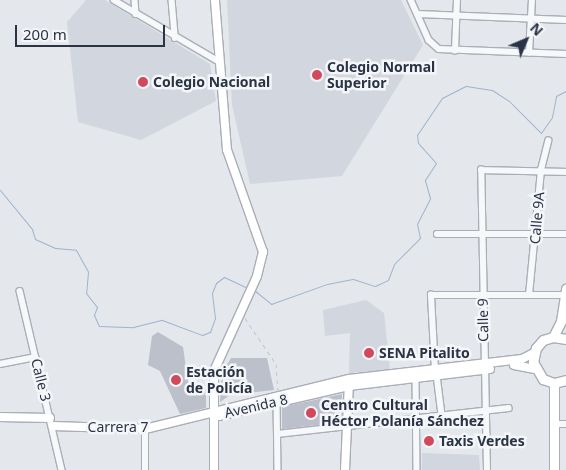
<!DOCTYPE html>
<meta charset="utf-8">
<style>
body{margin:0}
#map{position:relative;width:566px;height:470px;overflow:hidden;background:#e4e7ec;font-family:"Noto Sans",sans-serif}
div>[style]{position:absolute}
.built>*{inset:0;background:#d2d6de}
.stream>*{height:1px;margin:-0.5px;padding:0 0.5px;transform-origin:0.5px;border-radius:0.5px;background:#9fb4cc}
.building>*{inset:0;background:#bbc0ca}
.path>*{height:1px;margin-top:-0.5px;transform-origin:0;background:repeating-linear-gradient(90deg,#c2c5cb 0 4px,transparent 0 8px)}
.roads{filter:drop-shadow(1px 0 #a9aeb7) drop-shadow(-1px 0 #a9aeb7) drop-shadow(0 1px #a9aeb7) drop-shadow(0 -1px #a9aeb7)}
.street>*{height:5.5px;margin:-2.75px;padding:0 2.75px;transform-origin:2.75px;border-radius:2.75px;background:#f7f8fa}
.secondary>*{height:8px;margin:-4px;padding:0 4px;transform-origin:4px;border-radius:4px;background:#fff}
.primary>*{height:9px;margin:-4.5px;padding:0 4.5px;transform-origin:4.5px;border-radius:4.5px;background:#fff}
.dots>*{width:14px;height:14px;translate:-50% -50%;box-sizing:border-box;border:2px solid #f4f6f9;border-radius:50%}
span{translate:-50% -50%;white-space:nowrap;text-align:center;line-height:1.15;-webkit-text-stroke:5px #f4f6f9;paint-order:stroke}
.poi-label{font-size:14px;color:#2b3445;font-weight:700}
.left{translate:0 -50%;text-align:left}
.street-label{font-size:14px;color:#2b3445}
.north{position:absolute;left:501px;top:15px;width:50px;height:50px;-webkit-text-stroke:4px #f4f6f9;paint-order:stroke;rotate:45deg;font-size:14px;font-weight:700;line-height:20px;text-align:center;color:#2b3445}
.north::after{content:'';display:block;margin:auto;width:18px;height:22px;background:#2b3445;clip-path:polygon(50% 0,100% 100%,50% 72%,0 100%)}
.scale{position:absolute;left:15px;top:25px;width:150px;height:22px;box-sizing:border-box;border:2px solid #2b3445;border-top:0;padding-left:6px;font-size:15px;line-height:18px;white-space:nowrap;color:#2b3445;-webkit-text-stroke:4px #f4f6f9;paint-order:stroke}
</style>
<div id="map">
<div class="built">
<div style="clip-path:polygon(86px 0,105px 0,210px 64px,216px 101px,141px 140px,78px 122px,67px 22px)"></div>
<div style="clip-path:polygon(227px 0,401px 0,423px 45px,342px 176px,250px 184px,232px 105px)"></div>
<div style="clip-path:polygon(366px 300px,384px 313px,390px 370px,349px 373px,350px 333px,325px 336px,323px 310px)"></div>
<div style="clip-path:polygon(422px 453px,479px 455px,480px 470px,422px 470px)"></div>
</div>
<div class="stream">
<div style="left:0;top:190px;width:50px;rotate:50.6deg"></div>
<div style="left:32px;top:229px;width:10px;rotate:73deg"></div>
<div style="left:35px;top:239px;width:22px;rotate:24deg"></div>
<div style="left:55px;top:248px;width:21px;rotate:5deg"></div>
<div style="left:76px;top:250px;width:25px;rotate:61deg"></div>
<div style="left:88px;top:272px;width:21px;rotate:95deg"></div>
<div style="left:86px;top:293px;width:18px;rotate:52deg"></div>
<div style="left:97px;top:307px;width:9px;rotate:111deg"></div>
<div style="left:94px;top:315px;width:12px;rotate:66deg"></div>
<div style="left:99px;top:326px;width:34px;rotate:2deg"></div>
<div style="left:133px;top:327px;width:30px;rotate:-14deg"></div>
<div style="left:162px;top:320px;width:43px;rotate:20.6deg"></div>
<div style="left:202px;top:335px;width:9px;rotate:-21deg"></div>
<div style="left:210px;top:332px;width:15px;rotate:-70deg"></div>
<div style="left:215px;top:318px;width:25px;rotate:-97deg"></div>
<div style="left:212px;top:293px;width:11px;rotate:-68deg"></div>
<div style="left:216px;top:283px;width:10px;rotate:-37deg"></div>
<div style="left:224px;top:277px;width:26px;rotate:25deg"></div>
<div style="left:254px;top:290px;width:22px;rotate:39deg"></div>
<div style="left:271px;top:304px;width:59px;rotate:-19.7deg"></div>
<div style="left:327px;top:284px;width:26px;rotate:-11deg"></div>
<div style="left:353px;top:279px;width:23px;rotate:18deg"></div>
<div style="left:375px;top:286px;width:14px;rotate:-25deg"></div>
<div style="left:388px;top:280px;width:17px;rotate:-69deg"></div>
<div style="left:394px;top:264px;width:37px;rotate:-45deg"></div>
<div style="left:420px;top:238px;width:14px;rotate:-102deg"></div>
<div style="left:417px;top:224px;width:29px;rotate:-63deg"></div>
<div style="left:430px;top:198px;width:19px;rotate:-106deg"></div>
<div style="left:425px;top:180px;width:20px;rotate:-57deg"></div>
<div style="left:436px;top:163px;width:27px;rotate:-132deg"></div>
<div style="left:418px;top:143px;width:8px;rotate:-97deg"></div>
<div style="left:417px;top:135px;width:45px;rotate:-56deg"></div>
<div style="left:442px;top:98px;width:27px;rotate:-27deg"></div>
<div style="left:466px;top:86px;width:26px;rotate:9deg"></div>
<div style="left:492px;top:90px;width:20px;rotate:33deg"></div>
<div style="left:509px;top:101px;width:45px;rotate:45deg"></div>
<div style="left:541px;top:133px;width:19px;rotate:-55deg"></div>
<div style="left:552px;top:117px;width:21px;rotate:-79deg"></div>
<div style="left:556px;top:96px;width:11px;rotate:-27deg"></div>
</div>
<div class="building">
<div style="clip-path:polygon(158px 332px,183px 347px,189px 389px,206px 389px,206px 408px,180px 414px,160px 371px,148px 365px,152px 336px)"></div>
<div style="clip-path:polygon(231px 358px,267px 358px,274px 390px,230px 395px,220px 402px,222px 373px)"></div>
<div style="clip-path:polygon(342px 394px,342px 422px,282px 429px,282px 407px)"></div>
</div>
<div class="path">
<div style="left:245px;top:318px;width:55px;rotate:56deg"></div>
<div style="left:276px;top:364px;width:26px;rotate:86deg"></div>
</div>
<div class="roads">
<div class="street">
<div style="left:114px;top:0;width:121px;rotate:30.4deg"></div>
<div style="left:135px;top:0;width:14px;rotate:86deg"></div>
<div style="left:172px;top:0;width:38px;rotate:85deg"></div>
<div style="left:411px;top:0;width:44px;rotate:65.8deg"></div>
<div style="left:429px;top:40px;width:13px;rotate:42deg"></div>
<div style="left:439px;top:49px;width:127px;rotate:2.3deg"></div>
<div style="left:418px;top:14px;width:148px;rotate:2.3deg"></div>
<div style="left:455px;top:51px;width:51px;rotate:-87.8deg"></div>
<div style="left:529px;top:53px;width:53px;rotate:-86.8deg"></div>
<div style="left:437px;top:234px;width:129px"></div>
<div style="left:20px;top:291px;width:184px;rotate:76.8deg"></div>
<div style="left:529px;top:295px;width:126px;rotate:-84.5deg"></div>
<div style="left:541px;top:170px;width:30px;rotate:-76deg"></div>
<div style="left:0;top:364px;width:36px;rotate:-11deg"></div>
<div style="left:435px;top:370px;width:75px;rotate:-93.1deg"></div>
<div style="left:431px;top:295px;width:134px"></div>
<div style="left:437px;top:375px;width:40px;rotate:82.9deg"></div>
<div style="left:416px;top:377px;width:93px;rotate:89.4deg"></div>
<div style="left:277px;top:400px;width:70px;rotate:89.2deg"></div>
<div style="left:554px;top:424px;width:12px"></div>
<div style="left:277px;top:434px;width:233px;rotate:-6.4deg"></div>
<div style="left:145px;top:470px;width:41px;rotate:-90deg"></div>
<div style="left:487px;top:470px;width:300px;rotate:-91.1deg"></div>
<div style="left:481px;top:170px;width:85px;rotate:1.3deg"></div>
</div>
<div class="secondary">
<div style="left:514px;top:365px;width:21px;rotate:11deg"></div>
<div style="left:212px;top:414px;width:7px;rotate:16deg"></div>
<div style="left:219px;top:416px;width:133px;rotate:-13deg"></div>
<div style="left:349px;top:386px;width:142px;rotate:-6.9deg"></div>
<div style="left:0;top:417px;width:50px;rotate:1.1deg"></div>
<div style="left:53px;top:426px;width:92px;rotate:1.9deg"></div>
<div style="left:145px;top:429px;width:210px;rotate:-13.8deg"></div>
<div style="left:349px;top:379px;width:174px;rotate:-6.6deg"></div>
<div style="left:522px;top:359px;width:13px;rotate:-27deg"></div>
<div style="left:214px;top:470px;width:99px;rotate:-90deg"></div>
<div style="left:214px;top:371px;width:104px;rotate:-65.6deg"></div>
<div style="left:257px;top:276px;width:25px;rotate:-76deg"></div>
<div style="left:263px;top:252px;width:108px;rotate:-109.4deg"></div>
<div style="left:227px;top:150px;width:150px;rotate:-94.6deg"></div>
<div style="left:345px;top:470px;width:88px;rotate:-87.4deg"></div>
</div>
<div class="primary">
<div style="left:553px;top:337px;width:18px;rotate:-63deg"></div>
<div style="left:561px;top:321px;width:33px;rotate:-81deg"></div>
<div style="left:566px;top:339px;width:13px;rotate:-171deg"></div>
<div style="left:553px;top:337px;width:10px;rotate:163deg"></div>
<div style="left:543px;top:340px;width:11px;rotate:131deg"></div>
<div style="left:536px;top:348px;width:14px;rotate:102deg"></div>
<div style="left:533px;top:362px;width:20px;rotate:60deg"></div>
<div style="left:543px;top:379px;width:12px;rotate:20deg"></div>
<div style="left:554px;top:383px;width:12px;rotate:-14deg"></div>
<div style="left:554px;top:383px;width:87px;rotate:90deg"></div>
</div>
</div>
<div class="dots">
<div style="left:317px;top:75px;background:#d1495b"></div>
<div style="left:143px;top:82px;background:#d1495b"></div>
<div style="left:369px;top:353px;background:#d1495b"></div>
<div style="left:176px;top:380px;background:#d1495b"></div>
<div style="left:311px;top:413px;background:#d1495b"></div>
<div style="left:429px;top:441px;background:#d1495b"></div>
</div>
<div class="poi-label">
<span class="left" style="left:327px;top:75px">Colegio Normal<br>Superior</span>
<span class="left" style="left:153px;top:82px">Colegio Nacional</span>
<span class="left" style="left:379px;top:353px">SENA Pitalito</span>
<span class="left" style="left:186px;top:380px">Estación<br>de Policía</span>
<span class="left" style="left:321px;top:413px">Centro Cultural<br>Héctor Polanía Sánchez</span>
<span class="left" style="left:439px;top:441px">Taxis Verdes</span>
</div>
<div class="street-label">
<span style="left:537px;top:218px;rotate:-85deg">Calle 9A</span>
<span style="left:483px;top:320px;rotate:-91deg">Calle 9</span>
<span style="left:41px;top:380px;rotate:76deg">Calle 3</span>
<span style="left:256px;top:406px;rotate:-13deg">Avenida 8</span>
<span style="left:118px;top:427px">Carrera 7</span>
</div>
<div class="north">N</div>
<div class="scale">200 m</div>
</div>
